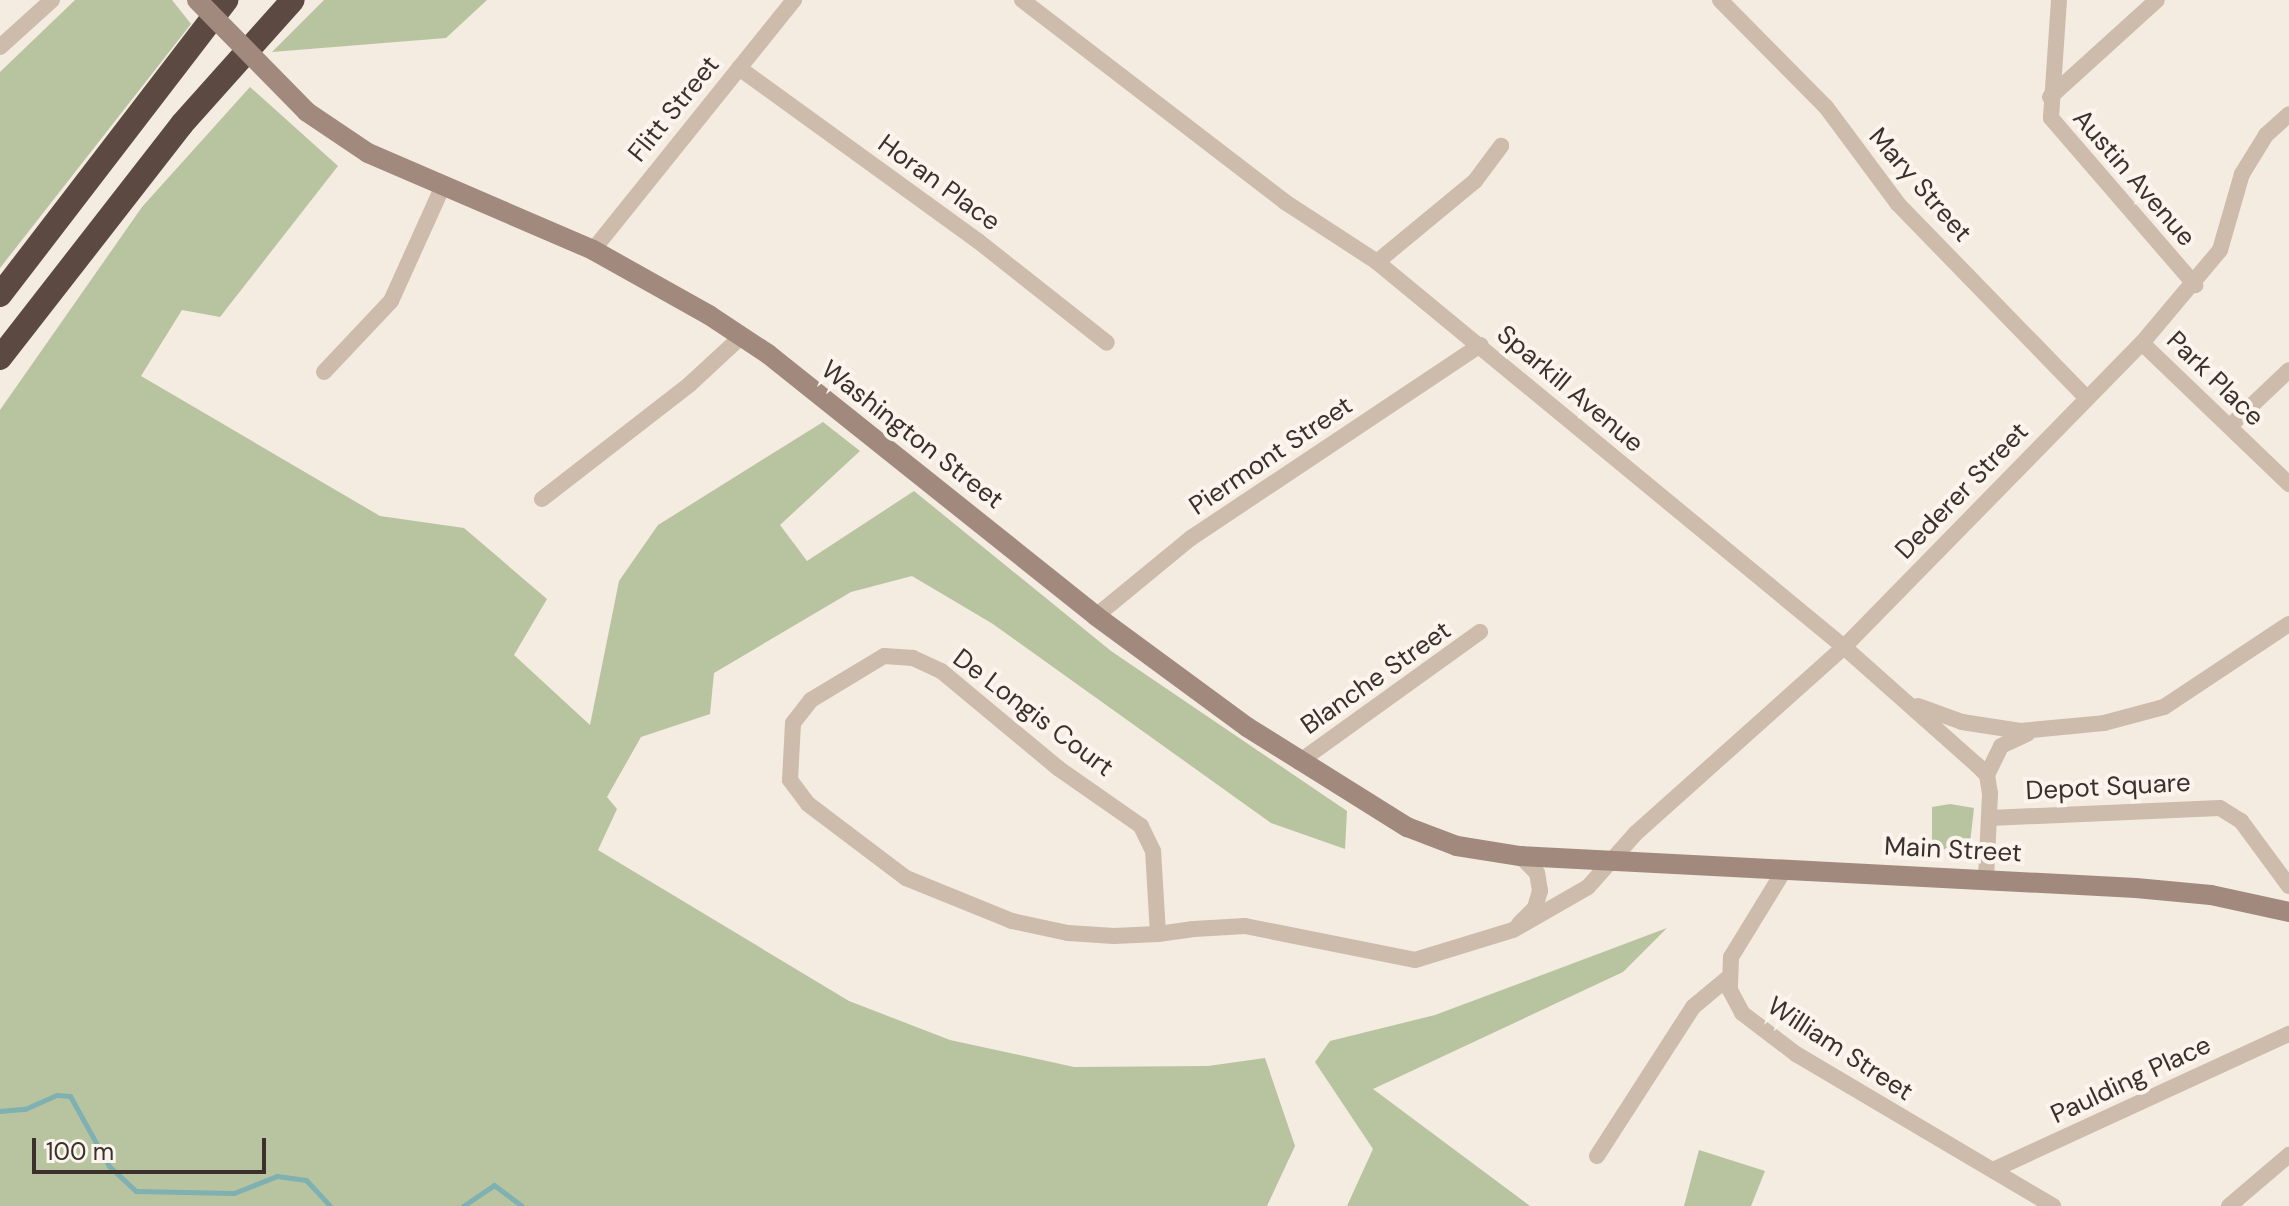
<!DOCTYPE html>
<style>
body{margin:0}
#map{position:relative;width:2289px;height:1206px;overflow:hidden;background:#f4ebe1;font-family:"DM Sans",sans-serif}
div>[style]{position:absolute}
.green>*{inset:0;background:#b8c4a0}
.stream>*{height:5px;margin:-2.5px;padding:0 2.5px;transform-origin:2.5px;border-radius:2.5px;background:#7fb0b2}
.street>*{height:16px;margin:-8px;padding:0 8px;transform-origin:8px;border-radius:8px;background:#cdbbac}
.secondary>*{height:20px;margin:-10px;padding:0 10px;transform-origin:10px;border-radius:10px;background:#a18a7d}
.highway>*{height:24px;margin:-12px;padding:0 12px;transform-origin:12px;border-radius:12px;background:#5c4a42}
.secondary-bridge>*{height:20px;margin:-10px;padding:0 10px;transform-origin:10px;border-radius:10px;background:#a18a7d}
span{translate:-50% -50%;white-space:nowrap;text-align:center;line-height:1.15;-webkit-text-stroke:8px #fbf5ee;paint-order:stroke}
.street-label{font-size:26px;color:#3b302b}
.scale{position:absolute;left:32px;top:1138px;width:234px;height:36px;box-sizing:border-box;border:4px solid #3b302b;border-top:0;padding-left:10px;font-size:24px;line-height:28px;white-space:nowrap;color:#3b302b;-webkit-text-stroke:6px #fbf5ee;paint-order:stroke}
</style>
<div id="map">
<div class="green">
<div style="clip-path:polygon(75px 0,172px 0,191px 24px,0 268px,0 72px)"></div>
<div style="clip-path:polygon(324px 0,487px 0,446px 38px,272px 52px)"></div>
<div style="clip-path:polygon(250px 87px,338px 166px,220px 317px,182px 310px,141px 376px,380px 516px,464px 528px,547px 599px,514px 655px,590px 725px,619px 581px,658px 525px,823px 422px,860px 451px,780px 525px,807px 561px,914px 491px,1111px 651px,1347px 811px,1345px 849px,1271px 823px,993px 624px,912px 576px,851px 592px,714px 673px,710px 714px,641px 737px,607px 797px,617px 809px,598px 850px,849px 1001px,950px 1040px,1074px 1067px,1208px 1066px,1265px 1058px,1295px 1146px,1267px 1206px,0 1206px,0 410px,142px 207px)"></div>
<div style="clip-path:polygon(1950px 804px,1974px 808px,1970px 843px,1950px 851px,1937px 847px,1932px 839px,1932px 807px)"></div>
<div style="clip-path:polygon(1667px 928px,1623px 972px,1373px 1089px,1530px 1206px,1347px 1206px,1373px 1149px,1315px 1062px,1330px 1041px,1435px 1015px)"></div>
<div style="clip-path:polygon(1699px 1150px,1765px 1171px,1751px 1206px,1684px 1206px)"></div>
</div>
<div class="stream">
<div style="left:0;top:1111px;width:25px;rotate:-5deg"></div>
<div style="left:25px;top:1109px;width:35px;rotate:-24deg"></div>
<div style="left:57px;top:1095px;width:13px;rotate:4deg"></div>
<div style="left:70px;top:1096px;width:80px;rotate:60.9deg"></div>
<div style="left:109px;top:1166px;width:37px;rotate:43deg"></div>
<div style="left:136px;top:1191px;width:98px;rotate:1.2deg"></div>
<div style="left:234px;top:1193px;width:46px;rotate:-21.6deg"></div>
<div style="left:277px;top:1176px;width:29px;rotate:8deg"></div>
<div style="left:306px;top:1180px;width:35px;rotate:47deg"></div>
<div style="left:463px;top:1206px;width:37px;rotate:-34deg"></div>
<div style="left:494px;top:1185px;width:35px;rotate:37deg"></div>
</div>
<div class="street">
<div style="left:1022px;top:0;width:332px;rotate:37.5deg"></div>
<div style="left:1285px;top:202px;width:110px;rotate:33.1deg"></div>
<div style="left:1377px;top:262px;width:605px;rotate:39.5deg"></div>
<div style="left:1844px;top:647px;width:178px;rotate:41.6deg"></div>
<div style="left:1977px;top:765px;width:14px;rotate:45deg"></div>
<div style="left:1987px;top:775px;width:19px;rotate:81deg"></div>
<div style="left:1990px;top:794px;width:84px;rotate:92.7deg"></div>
<div style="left:1720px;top:0;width:151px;rotate:45.3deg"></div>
<div style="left:1826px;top:107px;width:121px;rotate:53.4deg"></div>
<div style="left:1898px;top:204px;width:269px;rotate:45.8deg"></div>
<div style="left:2059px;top:0;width:118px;rotate:93.9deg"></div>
<div style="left:2051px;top:118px;width:221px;rotate:49.2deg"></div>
<div style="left:0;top:47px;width:70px;rotate:-42.1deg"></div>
<div style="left:739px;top:68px;width:295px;rotate:35.9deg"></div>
<div style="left:978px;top:241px;width:164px;rotate:38.3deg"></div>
<div style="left:2050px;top:97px;width:144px;rotate:-42.2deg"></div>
<div style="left:593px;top:250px;width:321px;rotate:-51.2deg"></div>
<div style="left:1377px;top:262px;width:127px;rotate:-39.6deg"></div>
<div style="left:1475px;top:181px;width:44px;rotate:-53.4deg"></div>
<div style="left:2142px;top:343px;width:204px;rotate:43.8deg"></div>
<div style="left:324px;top:372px;width:98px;rotate:-46.7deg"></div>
<div style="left:391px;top:301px;width:126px;rotate:-65.7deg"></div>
<div style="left:2230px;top:426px;width:81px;rotate:-43.5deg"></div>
<div style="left:542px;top:499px;width:187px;rotate:-37.8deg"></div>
<div style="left:690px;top:384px;width:69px;rotate:-42.7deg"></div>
<div style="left:1096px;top:616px;width:123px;rotate:-39.4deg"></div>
<div style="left:1191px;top:538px;width:348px;rotate:-33.7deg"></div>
<div style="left:1918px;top:706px;width:47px;rotate:20deg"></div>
<div style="left:1962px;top:722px;width:59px;rotate:8.8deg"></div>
<div style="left:2020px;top:731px;width:84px;rotate:-5.4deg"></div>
<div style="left:2104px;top:723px;width:62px;rotate:-14.9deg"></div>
<div style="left:2164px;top:707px;width:150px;rotate:-33.6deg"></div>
<div style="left:1299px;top:762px;width:223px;rotate:-35.7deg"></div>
<div style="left:1987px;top:775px;width:32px;rotate:-64deg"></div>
<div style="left:2001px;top:746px;width:29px;rotate:-25deg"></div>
<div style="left:1990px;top:818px;width:230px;rotate:-2.5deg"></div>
<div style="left:2220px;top:808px;width:25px;rotate:32deg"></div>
<div style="left:2241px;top:821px;width:81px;rotate:53.6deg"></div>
<div style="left:1785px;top:869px;width:103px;rotate:121.5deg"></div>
<div style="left:1731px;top:957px;width:33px;rotate:92deg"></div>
<div style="left:1730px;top:990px;width:26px;rotate:62deg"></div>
<div style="left:1742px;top:1013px;width:68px;rotate:37.2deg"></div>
<div style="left:1796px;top:1054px;width:299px;rotate:30.6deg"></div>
<div style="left:1519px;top:924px;width:23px;rotate:-45deg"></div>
<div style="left:1535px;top:908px;width:18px;rotate:-74deg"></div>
<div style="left:1540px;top:891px;width:18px;rotate:-99deg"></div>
<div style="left:1537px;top:873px;width:24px;rotate:-135deg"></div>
<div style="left:1158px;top:934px;width:83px;rotate:-93.4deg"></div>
<div style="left:1153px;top:851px;width:28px;rotate:-116deg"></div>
<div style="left:1141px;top:826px;width:101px;rotate:-145.1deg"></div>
<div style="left:1058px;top:768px;width:152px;rotate:-140.3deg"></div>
<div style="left:941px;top:671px;width:31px;rotate:-155deg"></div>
<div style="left:913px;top:658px;width:29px;rotate:-176deg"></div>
<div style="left:884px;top:656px;width:85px;rotate:148.9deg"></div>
<div style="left:811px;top:700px;width:29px;rotate:128deg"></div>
<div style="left:793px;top:723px;width:57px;rotate:93deg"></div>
<div style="left:790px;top:780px;width:30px;rotate:53deg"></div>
<div style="left:808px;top:804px;width:123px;rotate:37.1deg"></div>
<div style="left:906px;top:878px;width:114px;rotate:22.1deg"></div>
<div style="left:1012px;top:921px;width:57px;rotate:12.1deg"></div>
<div style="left:1068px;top:933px;width:46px;rotate:3.7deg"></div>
<div style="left:1114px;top:936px;width:44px;rotate:-2.6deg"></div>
<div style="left:1158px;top:934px;width:36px;rotate:-8deg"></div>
<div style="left:1194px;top:929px;width:51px;rotate:-3.4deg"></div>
<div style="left:1245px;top:926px;width:173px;rotate:11.3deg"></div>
<div style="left:1415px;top:960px;width:102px;rotate:-17deg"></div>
<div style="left:1513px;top:930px;width:86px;rotate:-29.8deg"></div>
<div style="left:1588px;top:887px;width:72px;rotate:-48.4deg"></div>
<div style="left:1636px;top:833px;width:279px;rotate:-41.8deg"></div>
<div style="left:1844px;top:647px;width:426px;rotate:-45.6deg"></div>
<div style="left:2142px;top:343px;width:121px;rotate:-50deg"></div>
<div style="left:2220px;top:250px;width:79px;rotate:-73.9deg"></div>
<div style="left:2242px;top:174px;width:46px;rotate:-58.4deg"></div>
<div style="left:2266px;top:135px;width:31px;rotate:-42deg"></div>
<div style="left:1597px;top:1156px;width:177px;rotate:-57.2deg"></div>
<div style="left:1693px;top:1007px;width:47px;rotate:-39.8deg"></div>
<div style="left:1993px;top:1170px;width:326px;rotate:-24.7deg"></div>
<div style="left:2229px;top:1206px;width:79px;rotate:-40.4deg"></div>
</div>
<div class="secondary">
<div style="left:307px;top:112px;width:73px;rotate:33.9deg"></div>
<div style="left:368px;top:153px;width:245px;rotate:23.3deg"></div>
<div style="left:593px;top:250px;width:133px;rotate:29.3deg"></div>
<div style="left:709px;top:315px;width:71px;rotate:33.5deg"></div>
<div style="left:768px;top:354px;width:420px;rotate:38.6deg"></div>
<div style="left:1096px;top:616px;width:187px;rotate:36.3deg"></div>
<div style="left:1247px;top:727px;width:189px;rotate:32deg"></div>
<div style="left:1407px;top:827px;width:53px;rotate:20.8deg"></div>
<div style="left:1457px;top:846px;width:64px;rotate:9deg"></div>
<div style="left:1520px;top:856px;width:617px;rotate:2.97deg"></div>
<div style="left:2136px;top:888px;width:75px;rotate:5.3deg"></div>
<div style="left:2211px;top:895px;width:80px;rotate:12.3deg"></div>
</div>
<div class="highway">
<div style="left:0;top:295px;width:372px;rotate:-52.5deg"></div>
<div style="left:0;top:358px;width:296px;rotate:-52.1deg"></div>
<div style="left:182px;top:124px;width:166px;rotate:-48.2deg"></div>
</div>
<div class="secondary-bridge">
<div style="left:197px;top:0;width:157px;rotate:45.5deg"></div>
</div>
<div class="street-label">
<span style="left:674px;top:109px;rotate:-51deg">Flitt Street</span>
<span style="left:2134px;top:178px;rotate:49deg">Austin Avenue</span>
<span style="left:939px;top:183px;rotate:36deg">Horan Place</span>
<span style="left:1920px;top:185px;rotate:49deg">Mary Street</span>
<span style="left:2215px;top:379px;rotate:44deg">Park Place</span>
<span style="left:1570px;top:389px;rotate:40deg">Sparkill Avenue</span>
<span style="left:912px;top:435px;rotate:38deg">Washington Street</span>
<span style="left:1271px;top:456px;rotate:-34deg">Piermont Street</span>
<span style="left:1962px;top:491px;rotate:-46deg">Dederer Street</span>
<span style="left:1376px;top:678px;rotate:-35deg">Blanche Street</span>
<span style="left:1033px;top:713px;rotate:37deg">De Longis Court</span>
<span style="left:2108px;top:787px;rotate:-3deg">Depot Square</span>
<span style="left:1953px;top:850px;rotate:3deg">Main Street</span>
<span style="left:1840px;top:1049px;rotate:33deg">William Street</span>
<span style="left:2131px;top:1080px;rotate:-25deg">Paulding Place</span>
</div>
<div class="scale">100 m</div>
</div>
